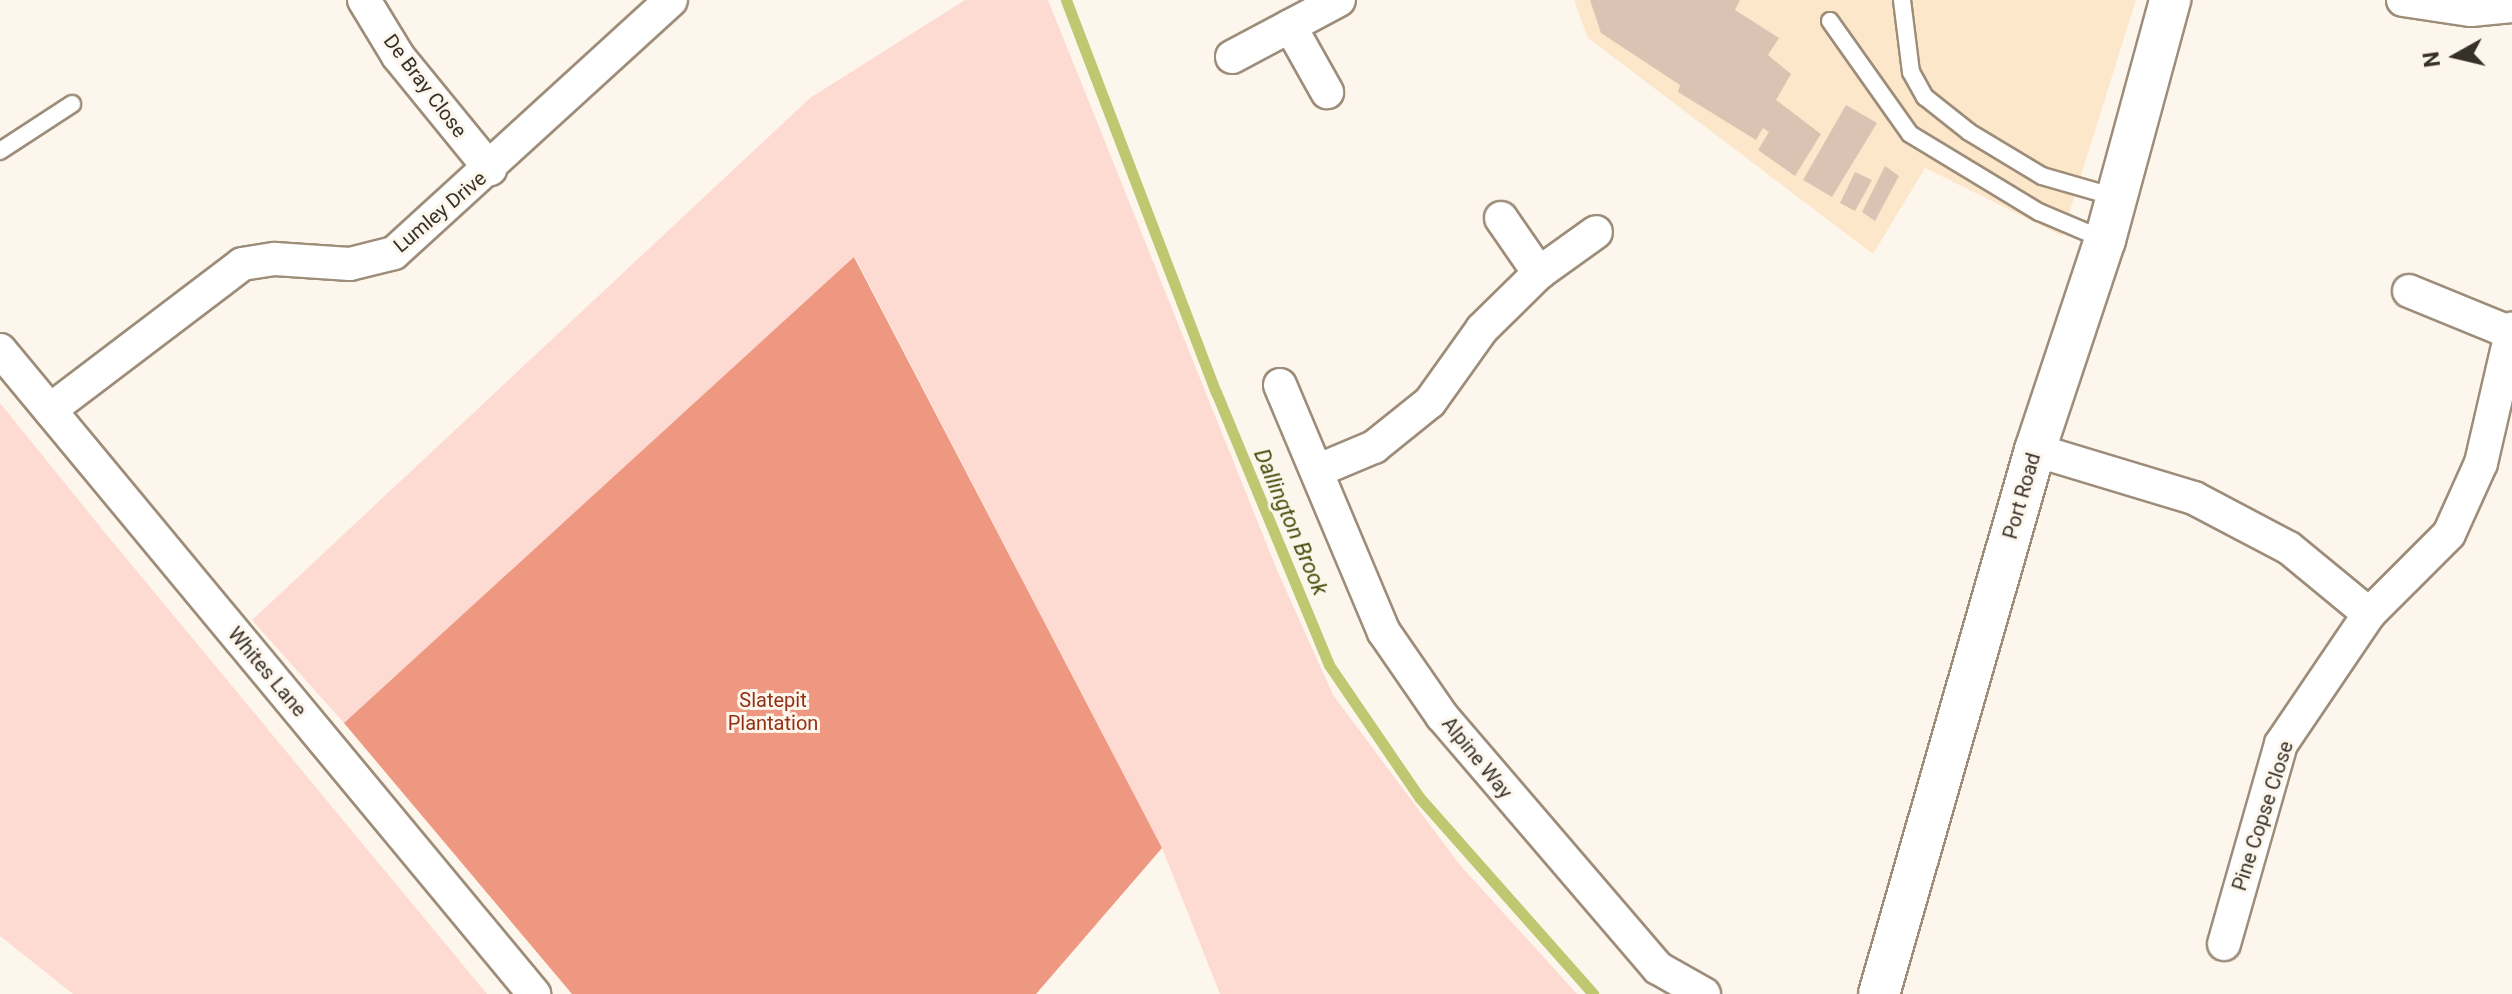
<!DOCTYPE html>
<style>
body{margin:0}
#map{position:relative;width:2512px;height:994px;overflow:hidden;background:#fdf6ed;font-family:Roboto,sans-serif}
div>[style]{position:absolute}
.built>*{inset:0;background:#fde7cb}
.green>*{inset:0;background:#fedbd2}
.forest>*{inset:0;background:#ee9781}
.stream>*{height:11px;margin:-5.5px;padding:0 5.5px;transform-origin:5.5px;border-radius:5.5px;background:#c0c771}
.building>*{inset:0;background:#dbc3b4}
.roads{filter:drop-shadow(2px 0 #9d8d79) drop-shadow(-2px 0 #9d8d79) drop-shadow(0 2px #9d8d79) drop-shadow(0 -2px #9d8d79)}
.service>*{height:16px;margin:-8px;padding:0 8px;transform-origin:8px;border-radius:8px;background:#fff}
.minor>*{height:32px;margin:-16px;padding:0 16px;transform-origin:16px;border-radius:16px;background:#fff}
.tertiary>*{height:40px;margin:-20px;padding:0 20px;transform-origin:20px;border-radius:20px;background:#fff}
span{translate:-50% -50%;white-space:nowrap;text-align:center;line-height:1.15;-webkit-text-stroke:6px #fdf6ed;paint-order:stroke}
.street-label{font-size:20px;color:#373028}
.park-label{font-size:20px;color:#932f15}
.water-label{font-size:22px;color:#4a4e0b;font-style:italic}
.north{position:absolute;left:2416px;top:16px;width:80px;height:80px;-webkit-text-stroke:6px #fdf6ed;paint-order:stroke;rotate:262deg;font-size:22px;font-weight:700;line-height:32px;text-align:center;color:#373028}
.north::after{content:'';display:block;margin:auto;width:28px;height:36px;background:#373028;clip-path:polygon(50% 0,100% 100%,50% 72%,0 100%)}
</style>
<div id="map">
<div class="built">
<div style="clip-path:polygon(1574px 0,2136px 0,2062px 236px,1925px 168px,1873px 254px,1588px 38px)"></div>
</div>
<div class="green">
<div style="clip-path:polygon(965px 0,1048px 0,1277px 570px,1333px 695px,1460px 865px,1577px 994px,1220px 994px,1162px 848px,855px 257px,344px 723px,252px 620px,810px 98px)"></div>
<div style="clip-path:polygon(0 403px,102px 529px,487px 994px,73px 994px,0 936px)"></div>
</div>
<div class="forest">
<div style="clip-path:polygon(854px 257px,1162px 848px,1036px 994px,572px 994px,344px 723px)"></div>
</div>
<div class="stream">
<div style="left:1066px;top:0;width:420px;rotate:69.1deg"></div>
<div style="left:1216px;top:392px;width:295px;rotate:67.5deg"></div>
<div style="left:1329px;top:665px;width:160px;rotate:55.7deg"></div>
<div style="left:1419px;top:797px;width:263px;rotate:48.5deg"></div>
</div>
<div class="building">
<div style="clip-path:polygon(1590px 0,1740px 0,1735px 10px,1779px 38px,1768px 55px,1791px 74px,1776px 100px,1821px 134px,1795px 176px,1758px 150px,1769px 132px,1763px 128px,1756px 140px,1678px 92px,1680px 85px,1601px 33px)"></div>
<div style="clip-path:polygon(1846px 105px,1877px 123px,1832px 197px,1803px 180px)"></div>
<div style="clip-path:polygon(1885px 166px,1899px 176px,1875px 221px,1862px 212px)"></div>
<div style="clip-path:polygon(1855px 172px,1872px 180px,1855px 211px,1840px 203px)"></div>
</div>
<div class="roads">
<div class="service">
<div style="left:1902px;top:0;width:73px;rotate:82.9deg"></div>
<div style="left:1911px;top:72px;width:29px;rotate:61deg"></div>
<div style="left:1925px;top:97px;width:56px;rotate:38.5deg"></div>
<div style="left:1969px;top:132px;width:85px;rotate:31.1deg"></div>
<div style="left:2042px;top:176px;width:76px;rotate:16deg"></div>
<div style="left:1830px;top:21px;width:138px;rotate:54.7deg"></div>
<div style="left:1910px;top:134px;width:151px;rotate:31.2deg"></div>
<div style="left:2039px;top:212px;width:72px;rotate:23deg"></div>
<div style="left:0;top:151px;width:86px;rotate:-33.1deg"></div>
</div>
<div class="minor">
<div style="left:364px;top:0;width:66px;rotate:58.7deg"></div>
<div style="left:398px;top:56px;width:146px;rotate:50.8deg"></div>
<div style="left:2403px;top:0;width:69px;rotate:8.4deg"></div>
<div style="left:2471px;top:10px;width:41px;rotate:-5.6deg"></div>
<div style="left:1290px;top:26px;width:76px;rotate:60.7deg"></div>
<div style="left:1232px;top:57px;width:121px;rotate:-28deg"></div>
<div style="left:1501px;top:218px;width:67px;rotate:55.4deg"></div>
<div style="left:2409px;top:291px;width:108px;rotate:22.3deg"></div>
<div style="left:0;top:350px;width:837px;rotate:50.33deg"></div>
<div style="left:1280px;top:385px;width:268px;rotate:67.2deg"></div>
<div style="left:1384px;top:632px;width:102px;rotate:55.4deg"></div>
<div style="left:1442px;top:716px;width:332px;rotate:49.4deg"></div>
<div style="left:1658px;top:968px;width:53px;rotate:29.5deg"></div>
<div style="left:50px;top:410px;width:241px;rotate:-37.2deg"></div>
<div style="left:242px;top:264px;width:33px;rotate:-9deg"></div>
<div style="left:275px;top:259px;width:75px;rotate:3.8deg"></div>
<div style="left:350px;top:264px;width:45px;rotate:-14deg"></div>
<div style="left:394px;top:253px;width:375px;rotate:-42.4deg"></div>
<div style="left:2035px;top:450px;width:166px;rotate:16.8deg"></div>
<div style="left:2194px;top:498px;width:107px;rotate:27.8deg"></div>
<div style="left:2289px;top:548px;width:104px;rotate:39.5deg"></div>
<div style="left:2369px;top:614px;width:113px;rotate:-45deg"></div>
<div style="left:2449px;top:534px;width:78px;rotate:-65.7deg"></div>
<div style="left:2481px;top:463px;width:138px;rotate:-77deg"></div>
<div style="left:1319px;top:470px;width:60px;rotate:-22.7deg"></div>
<div style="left:1374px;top:447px;width:72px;rotate:-38.8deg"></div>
<div style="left:1430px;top:402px;width:90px;rotate:-54.5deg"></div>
<div style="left:1482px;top:329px;width:80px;rotate:-44.5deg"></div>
<div style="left:1539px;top:273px;width:70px;rotate:-35.7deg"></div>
<div style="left:2224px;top:944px;width:208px;rotate:-74.1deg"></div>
<div style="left:2281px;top:744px;width:157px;rotate:-55.9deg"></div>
</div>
<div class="tertiary">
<div style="left:1879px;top:994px;width:566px;rotate:-74deg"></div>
<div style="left:2035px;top:450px;width:221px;rotate:-71.6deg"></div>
<div style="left:2105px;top:240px;width:249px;rotate:-74.8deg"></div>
</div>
</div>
<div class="street-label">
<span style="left:425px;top:86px;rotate:53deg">De Bray Close</span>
<span style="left:440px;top:212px;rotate:-40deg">Lumley Drive</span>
<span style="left:2022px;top:496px;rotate:-74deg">Port Road</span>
<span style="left:267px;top:672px;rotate:50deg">Whites Lane</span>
<span style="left:1477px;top:758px;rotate:51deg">Alpine Way</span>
<span style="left:2263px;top:816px;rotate:-72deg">Pine Copse Close</span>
</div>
<div class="park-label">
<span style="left:773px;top:712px">Slatepit<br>Plantation</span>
</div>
<div class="water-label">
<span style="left:1291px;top:522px;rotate:67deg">Dallington Brook</span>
</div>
<div class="north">N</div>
</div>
